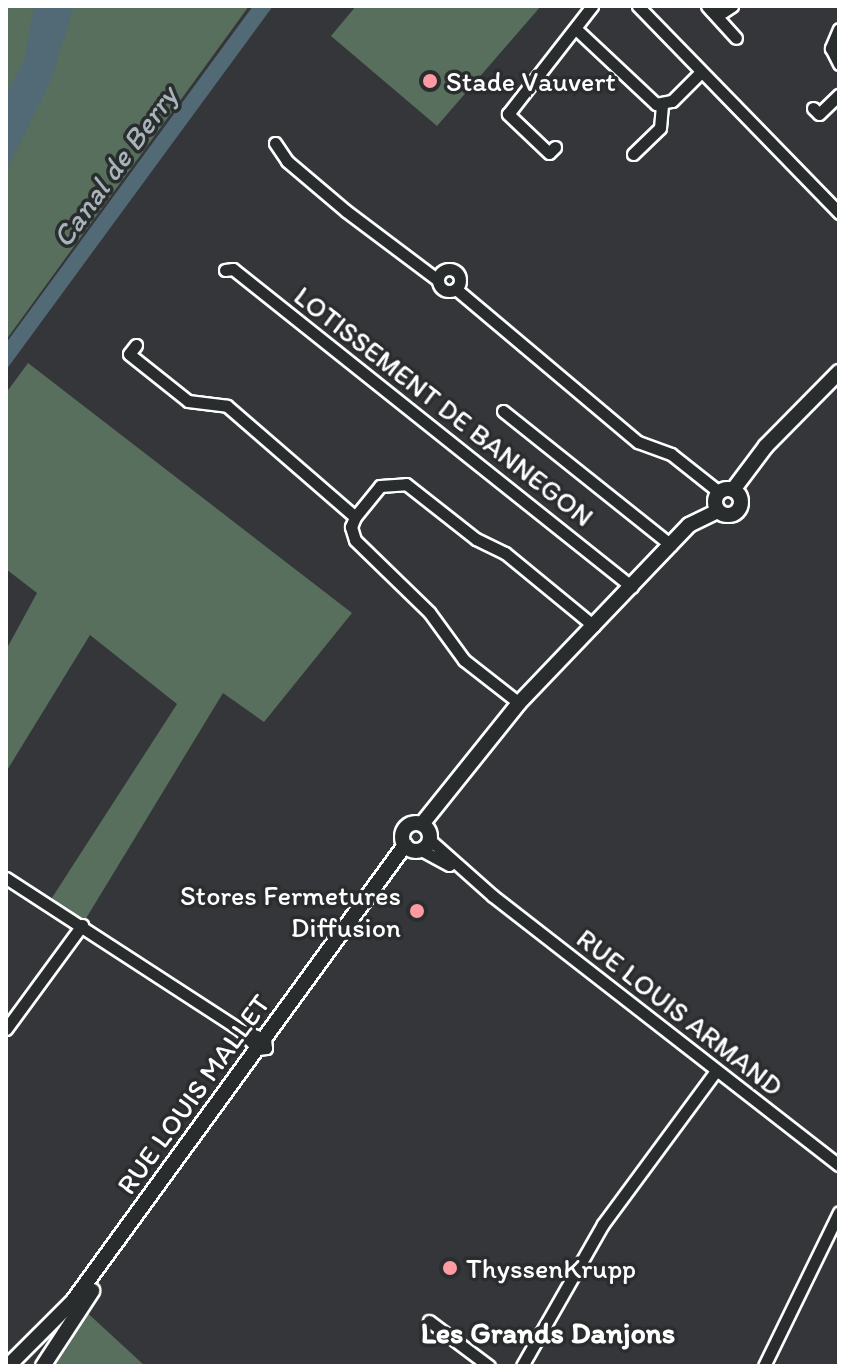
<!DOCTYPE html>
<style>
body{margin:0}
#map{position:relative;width:845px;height:1372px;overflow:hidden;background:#35363a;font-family:Itim,sans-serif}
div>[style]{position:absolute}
.green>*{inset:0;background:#576f5c}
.water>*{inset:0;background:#526976}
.roads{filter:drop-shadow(2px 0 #fff) drop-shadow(-2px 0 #fff) drop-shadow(0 2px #fff) drop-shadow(0 -2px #fff)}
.minor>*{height:11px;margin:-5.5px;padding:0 5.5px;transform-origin:5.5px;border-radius:5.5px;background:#2a2d2e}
.minor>.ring{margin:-5.5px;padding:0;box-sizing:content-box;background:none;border:11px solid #2a2d2e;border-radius:50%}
.major>*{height:14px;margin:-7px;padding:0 7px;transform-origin:7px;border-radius:7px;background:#2a2d2e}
.major>.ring{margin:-7px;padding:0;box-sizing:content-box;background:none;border:14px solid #2a2d2e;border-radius:50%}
.dots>*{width:22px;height:22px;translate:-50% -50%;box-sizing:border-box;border:4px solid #2a2d2e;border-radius:50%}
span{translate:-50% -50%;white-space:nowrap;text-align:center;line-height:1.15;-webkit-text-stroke:7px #2a2d2e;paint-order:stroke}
.poi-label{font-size:28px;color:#fff}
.left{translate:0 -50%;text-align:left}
.right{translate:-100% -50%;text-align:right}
.street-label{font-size:28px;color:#fff}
.water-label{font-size:30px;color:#a8b4ba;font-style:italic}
.neighbourhood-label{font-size:30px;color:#fff;font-weight:700}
.frame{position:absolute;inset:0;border:8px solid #fff;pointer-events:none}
</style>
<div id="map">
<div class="green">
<div style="clip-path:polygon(6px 6px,249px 6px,6px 340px)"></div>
<div style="clip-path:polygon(356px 6px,541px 6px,437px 126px,331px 36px)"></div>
<div style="clip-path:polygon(28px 363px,352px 613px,264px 722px,223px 693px,82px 925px,48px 904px,177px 704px,90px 635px,6px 772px,6px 650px,37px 593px,6px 569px,6px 393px)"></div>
<div style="clip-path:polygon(81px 1307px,145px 1366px,43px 1366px)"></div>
</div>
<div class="water">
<div style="clip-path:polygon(34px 6px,74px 6px,51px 80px,6px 172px,6px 94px,24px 60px)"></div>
<div style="clip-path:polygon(253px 6px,273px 6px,6px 370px,6px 343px)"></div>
</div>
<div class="roads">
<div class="minor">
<div style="left:638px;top:6px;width:289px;rotate:45.8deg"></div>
<div style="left:707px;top:6px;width:43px;rotate:47.8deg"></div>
<div style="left:711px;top:10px;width:12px;rotate:9deg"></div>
<div style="left:723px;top:12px;width:11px;rotate:-34deg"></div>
<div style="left:576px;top:29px;width:110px;rotate:43.2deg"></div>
<div style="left:656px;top:104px;width:16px;rotate:-11deg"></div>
<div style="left:672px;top:101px;width:41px;rotate:-45deg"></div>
<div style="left:839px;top:29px;width:21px;rotate:113deg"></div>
<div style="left:831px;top:48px;width:18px;rotate:63deg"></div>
<div style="left:813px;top:108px;width:8px;rotate:45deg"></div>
<div style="left:819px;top:114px;width:28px;rotate:-44deg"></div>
<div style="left:275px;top:143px;width:22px;rotate:56deg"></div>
<div style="left:287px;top:161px;width:77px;rotate:40.3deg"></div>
<div style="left:346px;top:211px;width:115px;rotate:36.9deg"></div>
<div style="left:555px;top:147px;width:8px;rotate:135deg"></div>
<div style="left:549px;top:153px;width:57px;rotate:-136.4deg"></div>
<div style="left:508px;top:114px;width:137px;rotate:-52.1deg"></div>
<div style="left:633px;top:154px;width:37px;rotate:-44deg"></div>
<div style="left:660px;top:128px;width:24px;rotate:-85deg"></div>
<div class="ring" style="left:438px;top:269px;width:11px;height:11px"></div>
<div style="left:225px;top:270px;width:8px;rotate:-7deg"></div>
<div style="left:233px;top:269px;width:510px;rotate:38.55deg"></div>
<div style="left:456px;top:289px;width:238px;rotate:40.1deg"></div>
<div style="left:638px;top:442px;width:35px;rotate:20deg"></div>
<div style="left:671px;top:454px;width:61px;rotate:38.4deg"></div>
<div style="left:136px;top:345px;width:11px;rotate:128deg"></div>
<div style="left:129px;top:354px;width:75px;rotate:38.5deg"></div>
<div style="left:188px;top:401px;width:39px;rotate:7deg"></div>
<div style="left:227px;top:406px;width:169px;rotate:40.9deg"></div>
<div style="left:503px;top:411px;width:215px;rotate:38.6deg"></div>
<div style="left:519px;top:703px;width:70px;rotate:-142deg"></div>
<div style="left:464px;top:660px;width:59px;rotate:-126.1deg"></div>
<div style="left:429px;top:612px;width:103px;rotate:-135.8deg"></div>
<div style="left:355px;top:540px;width:14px;rotate:-107deg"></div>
<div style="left:351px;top:527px;width:11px;rotate:-68deg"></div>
<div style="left:355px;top:517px;width:40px;rotate:-51deg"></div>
<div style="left:380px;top:486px;width:26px;rotate:-4deg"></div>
<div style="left:406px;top:484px;width:89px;rotate:38.2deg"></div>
<div style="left:476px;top:539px;width:32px;rotate:26deg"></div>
<div style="left:505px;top:553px;width:115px;rotate:39.4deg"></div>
<div style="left:430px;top:840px;width:84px;rotate:41.6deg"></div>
<div style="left:493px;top:896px;width:438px;rotate:37.9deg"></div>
<div style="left:421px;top:850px;width:32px;rotate:28deg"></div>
<div style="left:6px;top:878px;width:279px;rotate:33deg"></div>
<div style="left:6px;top:1029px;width:129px;rotate:-53.8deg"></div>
<div style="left:240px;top:1030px;width:27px;rotate:20deg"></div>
<div style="left:265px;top:1039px;width:9px;rotate:84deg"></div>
<div style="left:266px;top:1048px;width:8px;rotate:173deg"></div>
<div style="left:258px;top:1049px;width:26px;rotate:-133deg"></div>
<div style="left:429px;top:1321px;width:75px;rotate:36.9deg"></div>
<div style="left:522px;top:1366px;width:163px;rotate:-60.3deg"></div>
<div style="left:603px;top:1224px;width:190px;rotate:-53.6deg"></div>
<div style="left:764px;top:1366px;width:171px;rotate:-64deg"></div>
</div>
<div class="major">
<div class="ring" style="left:715px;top:489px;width:12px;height:12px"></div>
<div style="left:733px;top:490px;width:55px;rotate:-53.1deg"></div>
<div style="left:766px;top:446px;width:104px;rotate:-45.4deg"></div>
<div class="ring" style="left:402px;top:823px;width:14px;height:14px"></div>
<div style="left:422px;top:824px;width:155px;rotate:-51.3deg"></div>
<div style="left:519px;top:703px;width:246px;rotate:-46.3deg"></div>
<div style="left:689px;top:525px;width:32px;rotate:-26deg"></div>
<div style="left:11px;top:1363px;width:88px;rotate:-45deg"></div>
<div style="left:73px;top:1301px;width:564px;rotate:-53.94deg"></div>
<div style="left:43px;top:1366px;width:90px;rotate:-56.8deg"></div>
</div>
</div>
<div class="dots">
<div style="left:430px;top:81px;background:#ff9aa2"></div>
<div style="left:417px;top:911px;background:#ff9aa2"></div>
<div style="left:450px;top:1268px;background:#ff9aa2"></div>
</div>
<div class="poi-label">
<span class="left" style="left:446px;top:81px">Stade Vauvert</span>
<span class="right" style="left:401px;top:911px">Stores Fermetures<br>Diffusion</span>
<span class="left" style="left:466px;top:1268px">ThyssenKrupp</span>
</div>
<div class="street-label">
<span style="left:444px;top:406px;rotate:38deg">LOTISSEMENT DE BANNEGON</span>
<span style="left:680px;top:1012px;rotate:38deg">RUE LOUIS ARMAND</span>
<span style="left:193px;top:1094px;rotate:-54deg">RUE LOUIS MALLET</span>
</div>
<div class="water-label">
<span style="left:115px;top:167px;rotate:-54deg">Canal de Berry</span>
</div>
<div class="neighbourhood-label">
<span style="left:548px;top:1333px">Les Grands Danjons</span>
</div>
<div class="frame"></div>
</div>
